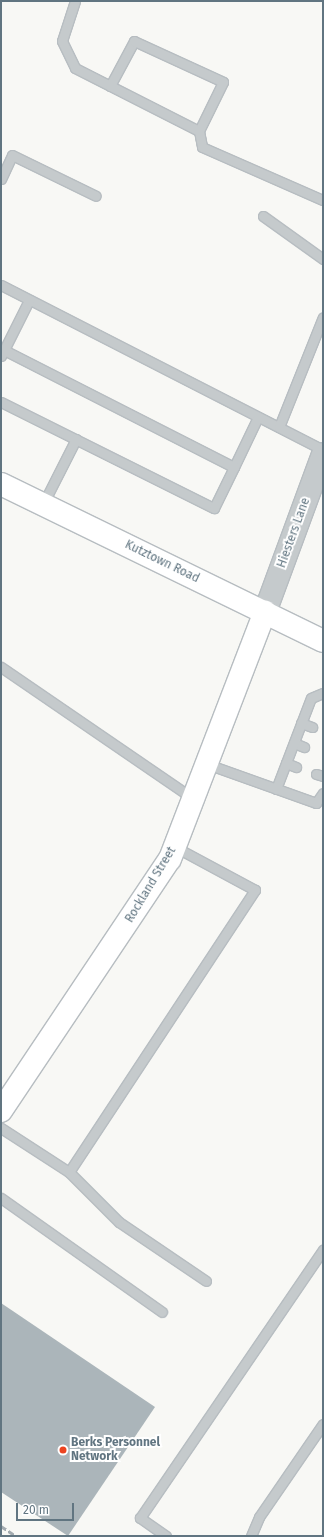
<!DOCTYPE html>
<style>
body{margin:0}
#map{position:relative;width:324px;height:1537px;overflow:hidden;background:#f8f8f5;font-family:"Fira Sans",sans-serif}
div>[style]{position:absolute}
.building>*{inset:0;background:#abb5ba}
.roads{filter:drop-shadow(1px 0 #b7bdc1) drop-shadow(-1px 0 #b7bdc1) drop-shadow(0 1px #b7bdc1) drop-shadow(0 -1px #b7bdc1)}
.service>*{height:9px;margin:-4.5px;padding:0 4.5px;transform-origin:4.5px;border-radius:4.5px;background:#c5cacc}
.tertiary>*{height:22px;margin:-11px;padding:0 11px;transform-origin:11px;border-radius:11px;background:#c5cacc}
.secondary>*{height:22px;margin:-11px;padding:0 11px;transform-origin:11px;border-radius:11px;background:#fff}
.rail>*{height:3px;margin-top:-1.5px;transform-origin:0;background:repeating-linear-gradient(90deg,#a3abb0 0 6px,transparent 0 9px)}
.dots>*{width:11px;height:11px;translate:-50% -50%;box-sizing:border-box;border:2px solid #fff;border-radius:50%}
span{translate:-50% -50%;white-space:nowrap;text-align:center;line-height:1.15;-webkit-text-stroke:4px #fff;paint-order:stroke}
.street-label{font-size:12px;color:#617581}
.poi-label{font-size:12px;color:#617581;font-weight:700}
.left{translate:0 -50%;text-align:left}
.frame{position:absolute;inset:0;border:2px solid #617581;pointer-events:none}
.scale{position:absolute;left:16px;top:1503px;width:58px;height:18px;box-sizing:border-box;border:2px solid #617581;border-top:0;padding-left:5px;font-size:12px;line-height:14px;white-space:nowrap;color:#617581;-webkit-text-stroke:3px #fff;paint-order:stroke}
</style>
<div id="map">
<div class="building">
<div style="clip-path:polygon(1px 1303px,155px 1407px,68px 1536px,1px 1492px)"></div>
</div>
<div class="roads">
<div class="service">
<div style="left:75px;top:1px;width:42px;rotate:108deg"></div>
<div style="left:62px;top:41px;width:30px;rotate:64deg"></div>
<div style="left:75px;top:68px;width:139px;rotate:26.9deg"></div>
<div style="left:199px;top:131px;width:16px;rotate:79deg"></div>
<div style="left:202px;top:147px;width:132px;rotate:23.7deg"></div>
<div style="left:110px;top:86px;width:51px;rotate:-61.9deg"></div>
<div style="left:134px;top:41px;width:98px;rotate:24.7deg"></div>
<div style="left:223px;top:82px;width:55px;rotate:116.1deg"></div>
<div style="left:1px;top:179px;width:26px;rotate:-65deg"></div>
<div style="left:12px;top:155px;width:93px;rotate:26deg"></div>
<div style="left:263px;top:216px;width:74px;rotate:35.6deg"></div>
<div style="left:1px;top:285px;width:362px;rotate:27.1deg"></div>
<div style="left:4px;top:350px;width:258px;rotate:27deg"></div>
<div style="left:234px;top:467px;width:55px;rotate:-64.4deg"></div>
<div style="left:1px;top:356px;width:63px;rotate:-63.4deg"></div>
<div style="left:1px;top:402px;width:238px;rotate:26.5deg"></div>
<div style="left:214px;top:508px;width:46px;rotate:-64deg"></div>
<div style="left:279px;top:427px;width:118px;rotate:-68.2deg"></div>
<div style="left:43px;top:504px;width:73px;rotate:-63.1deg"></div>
<div style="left:1px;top:667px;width:234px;rotate:34.4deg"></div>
<div style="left:301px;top:723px;width:12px;rotate:20deg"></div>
<div style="left:294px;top:743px;width:11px;rotate:22deg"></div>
<div style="left:286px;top:763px;width:11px;rotate:22deg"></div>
<div style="left:207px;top:764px;width:116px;rotate:19.7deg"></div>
<div style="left:316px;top:803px;width:12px;rotate:-55deg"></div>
<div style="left:316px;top:774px;width:7px;rotate:16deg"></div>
<div style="left:276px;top:789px;width:97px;rotate:-69deg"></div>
<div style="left:311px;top:698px;width:13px;rotate:-23deg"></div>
<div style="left:1px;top:1128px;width:81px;rotate:32.9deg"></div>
<div style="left:69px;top:1172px;width:338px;rotate:-56.6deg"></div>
<div style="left:255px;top:890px;width:91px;rotate:-151.7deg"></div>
<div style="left:69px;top:1172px;width:71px;rotate:45deg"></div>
<div style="left:119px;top:1222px;width:105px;rotate:34.1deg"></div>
<div style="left:1px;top:1198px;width:197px;rotate:35.3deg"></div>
<div style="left:166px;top:1536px;width:32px;rotate:-145deg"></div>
<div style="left:140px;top:1518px;width:325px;rotate:-55.7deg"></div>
<div style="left:251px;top:1536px;width:21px;rotate:-67deg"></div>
<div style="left:259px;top:1517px;width:113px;rotate:-55.5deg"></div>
</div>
<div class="tertiary">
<div style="left:265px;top:612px;width:168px;rotate:-69.8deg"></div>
</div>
<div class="secondary">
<div style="left:1px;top:484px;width:358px;rotate:26deg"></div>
<div style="left:1px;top:1111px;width:303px;rotate:-56.2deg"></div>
<div style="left:170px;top:859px;width:265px;rotate:-69deg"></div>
</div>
</div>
<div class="rail">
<div style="left:1px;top:1526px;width:18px;rotate:34deg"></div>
</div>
<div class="dots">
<div style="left:63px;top:1450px;background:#ec4421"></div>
</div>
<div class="street-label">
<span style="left:294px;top:533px;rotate:-70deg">Hiesters Lane</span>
<span style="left:162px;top:562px;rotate:26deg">Kutztown Road</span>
<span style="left:151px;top:885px;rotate:-59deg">Rockland Street</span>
</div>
<div class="poi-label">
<span class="left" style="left:71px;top:1450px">Berks Personnel<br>Network</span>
</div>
<div class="frame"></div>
<div class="scale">20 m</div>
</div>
